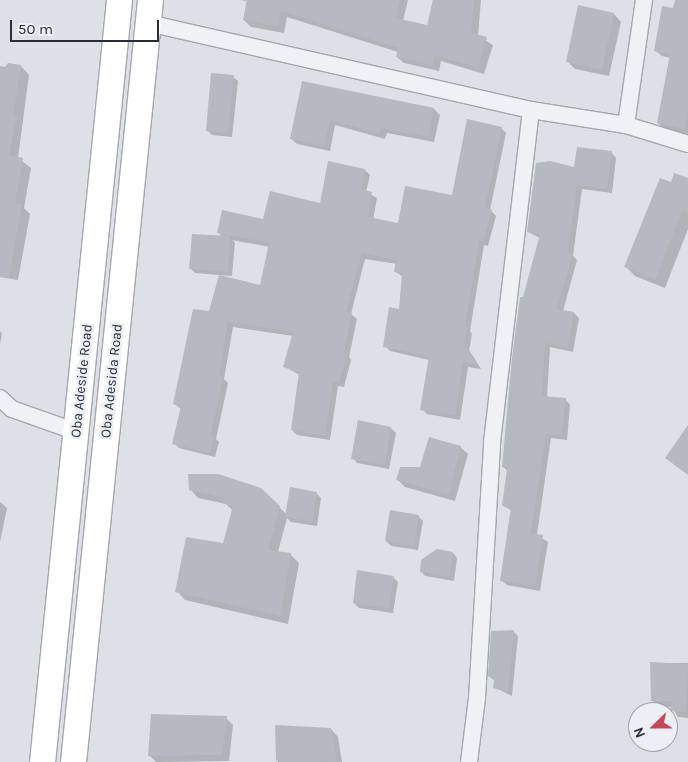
<!DOCTYPE html>
<style>
body{margin:0}
#map{position:relative;width:688px;height:762px;overflow:hidden;background:#dde0e6;font-family:Karla,sans-serif}
div>[style]{position:absolute}
.shadow>*{inset:0;background:#0003}
.building>*{inset:0;background:#b4b9c2}
.roads{filter:drop-shadow(1px 0 #a3a7af) drop-shadow(-1px 0 #a3a7af) drop-shadow(0 1px #a3a7af) drop-shadow(0 -1px #a3a7af)}
.minor>*{height:16px;margin:-8px;padding:0 8px;transform-origin:8px;border-radius:8px;background:#eff1f4}
.primary>*{height:25px;margin:-12.5px;padding:0 12.5px;transform-origin:12.5px;border-radius:12.5px;background:#fff}
span{translate:-50% -50%;white-space:nowrap;text-align:center;line-height:1.15;-webkit-text-stroke:5px #eceff4;paint-order:stroke}
.street-label{font-size:14px;color:#272e3b}
.north{position:absolute;left:628px;top:702px;width:50px;height:50px;box-sizing:border-box;background:#eceff4;border:1px solid #9da2aa;border-radius:50%;rotate:248deg;font-size:14px;font-weight:700;line-height:20px;text-align:center;color:#272e3b}
.north::after{content:'';display:block;margin:auto;width:18px;height:22px;background:#c54858;clip-path:polygon(50% 0,100% 100%,50% 72%,0 100%)}
.scale{position:absolute;left:10px;top:20px;width:149px;height:22px;box-sizing:border-box;border:2px solid #272e3b;border-top:0;padding-left:6px;font-size:15px;line-height:18px;white-space:nowrap;color:#272e3b;-webkit-text-stroke:4px #eceff4;paint-order:stroke}
</style>
<div id="map">
<div class="shadow">
<div style="clip-path:polygon(239px 0,408px 0,403px 21px,428px 26px,433px 0,481px 0,478px 36px,493px 45px,484px 74px,441px 61px,439px 71px,404px 63px,397px 57px,398px 52px,287px 17px,284px 33px,251px 27px,244px 20px,248px 1px)"></div>
<div style="clip-path:polygon(676px 0,688px 0,688px 134px,664px 129px,658px 123px,671px 58px,662px 56px,656px 51px)"></div>
<div style="clip-path:polygon(614px 14px,621px 22px,609px 76px,575px 69px,567px 61px)"></div>
<div style="clip-path:polygon(21px 66px,29px 75px,18px 158px,31px 168px,24px 208px,30px 214px,18px 280px,0 277px,0 68px)"></div>
<div style="clip-path:polygon(233px 77px,238px 81px,232px 137px,212px 135px,207px 130px)"></div>
<div style="clip-path:polygon(303px 82px,434px 109px,440px 115px,434px 142px,387px 133px,385px 139px,335px 125px,330px 151px,297px 144px,291px 138px)"></div>
<div style="clip-path:polygon(501px 128px,506px 133px,490px 210px,496px 216px,488px 246px,484px 245px,470px 331px,472px 334px,469px 350px,481px 369px,468px 367px,460px 420px,427px 414px,422px 409px,429px 360px,390px 351px,385px 346px,400px 310px,403px 277px,396px 272px,397px 264px,365px 259px,351px 314px,357px 319px,349px 357px,351px 360px,344px 387px,338px 386px,330px 440px,297px 435px,292px 430px,300px 375px,285px 367px,293px 336px,233px 327px,224px 379px,228px 383px,216px 439px,219px 442px,215px 457px,179px 448px,174px 443px,181px 409px,175px 404px,210px 313px,261px 287px,270px 247px,232px 240px,235px 242px,232px 276px,195px 273px,191px 269px,223px 237px,219px 233px,321px 204px,365px 170px,370px 175px,366px 192px,377px 198px,373px 220px,399px 225px,453px 196px)"></div>
<div style="clip-path:polygon(611px 152px,616px 158px,612px 193px,582px 189px,573px 256px,577px 260px,563px 311px,574px 313px,579px 318px,573px 352px,550px 347px,547px 397px,565px 399px,570px 405px,567px 440px,551px 438px,537px 535px,548px 542px,540px 591px,507px 585px,501px 580px,512px 511px,503px 505px,508px 471px,503px 467px,524px 299px,540px 238px,528px 232px,575px 169px)"></div>
<div style="clip-path:polygon(688px 179px,688px 229px,665px 288px,635px 276px,626px 267px,671px 184px)"></div>
<div style="clip-path:polygon(0 331px,2px 334px,0 344px)"></div>
<div style="clip-path:polygon(391px 428px,396px 433px,389px 469px,357px 463px,353px 458px)"></div>
<div style="clip-path:polygon(460px 447px,468px 454px,455px 501px,405px 487px,398px 480px)"></div>
<div style="clip-path:polygon(190px 489px,261px 489px,286px 514px,316px 493px,321px 498px,317px 526px,291px 522px,287px 518px,278px 552px,290px 554px,299px 563px,288px 624px,185px 600px,177px 591px,224px 544px,233px 511px,226px 504px,198px 498px)"></div>
<div style="clip-path:polygon(0 502px,7px 508px,0 542px)"></div>
<div style="clip-path:polygon(418px 516px,423px 521px,418px 550px,391px 546px,386px 541px)"></div>
<div style="clip-path:polygon(438px 551px,453px 553px,457px 558px,454px 581px,425px 576px,421px 571px)"></div>
<div style="clip-path:polygon(393px 577px,398px 582px,393px 613px,359px 608px,354px 603px)"></div>
<div style="clip-path:polygon(514px 632px,518px 636px,512px 696px,494px 687px)"></div>
<div style="clip-path:polygon(651px 663px,688px 663px,688px 718px,678px 717px,672px 707px,659px 707px,652px 700px)"></div>
<div style="clip-path:polygon(226px 718px,233px 725px,229px 761px,156px 762px,149px 755px)"></div>
<div style="clip-path:polygon(277px 727px,331px 729px,338px 737px,342px 762px,278px 762px)"></div>
</div>
<div class="building">
<div style="clip-path:polygon(247px 0,400px 0,396px 18px,427px 25px,433px 0,474px 0,471px 33px,487px 37px,478px 68px,434px 55px,432px 65px,396px 57px,398px 48px,281px 11px,278px 27px,243px 20px)"></div>
<div style="clip-path:polygon(675px 0,688px 0,688px 112px,685px 129px,657px 123px,670px 54px,654px 51px,662px 6px,673px 8px)"></div>
<div style="clip-path:polygon(578px 5px,614px 13px,602px 70px,566px 62px)"></div>
<div style="clip-path:polygon(8px 63px,21px 65px,13px 116px,17px 117px,9px 155px,23px 158px,15px 203px,22px 204px,9px 278px,0 277px,0 66px,5px 67px)"></div>
<div style="clip-path:polygon(211px 73px,234px 75px,228px 133px,206px 131px)"></div>
<div style="clip-path:polygon(302px 81px,434px 108px,428px 137px,381px 128px,380px 134px,330px 120px,324px 146px,290px 139px)"></div>
<div style="clip-path:polygon(467px 119px,502px 127px,485px 208px,492px 210px,483px 242px,479px 240px,465px 327px,468px 327px,464px 344px,477px 365px,463px 362px,455px 415px,420px 410px,429px 356px,383px 347px,389px 307px,399px 309px,402px 273px,394px 272px,396px 260px,362px 253px,346px 312px,352px 313px,344px 353px,347px 354px,339px 383px,333px 382px,325px 436px,291px 430px,299px 372px,283px 367px,293px 332px,228px 322px,219px 376px,223px 376px,211px 435px,214px 436px,210px 453px,172px 444px,181px 406px,173px 404px,193px 309px,209px 311px,219px 275px,260px 285px,269px 243px,217px 233px,222px 210px,263px 219px,270px 191px,320px 203px,328px 161px,365px 169px,361px 189px,372px 192px,368px 217px,398px 223px,405px 186px,452px 195px)"></div>
<div style="clip-path:polygon(577px 147px,612px 151px,607px 189px,577px 185px,568px 252px,573px 254px,557px 309px,574px 312px,568px 347px,545px 343px,542px 396px,566px 398px,562px 435px,546px 434px,531px 533px,543px 535px,535px 586px,500px 581px,511px 507px,502px 506px,507px 468px,502px 467px,512px 358px,520px 297px,523px 297px,540px 234px,527px 232px,536px 163px,550px 161px,574px 167px)"></div>
<div style="clip-path:polygon(674px 173px,688px 178px,688px 213px,682px 211px,655px 280px,624px 267px,660px 178px,671px 182px)"></div>
<div style="clip-path:polygon(192px 234px,230px 236px,228px 272px,189px 269px)"></div>
<div style="clip-path:polygon(358px 420px,391px 427px,385px 465px,351px 459px)"></div>
<div style="clip-path:polygon(688px 425px,688px 475px,665px 458px)"></div>
<div style="clip-path:polygon(429px 437px,461px 446px,448px 495px,396px 480px,400px 467px,420px 467px)"></div>
<div style="clip-path:polygon(188px 474px,218px 474px,261px 488px,280px 506px,268px 550px,291px 553px,280px 616px,175px 592px,186px 537px,223px 543px,233px 506px,223px 503px,224px 498px,189px 490px)"></div>
<div style="clip-path:polygon(290px 487px,317px 492px,313px 522px,285px 517px)"></div>
<div style="clip-path:polygon(390px 510px,419px 515px,414px 546px,385px 541px)"></div>
<div style="clip-path:polygon(437px 549px,453px 552px,449px 577px,420px 572px,421px 560px)"></div>
<div style="clip-path:polygon(357px 570px,394px 576px,389px 609px,353px 603px)"></div>
<div style="clip-path:polygon(514px 630px,508px 692px,493px 688px,494px 680px,488px 676px,491px 631px)"></div>
<div style="clip-path:polygon(650px 662px,688px 664px,686px 712px,670px 711px,672px 701px,651px 701px)"></div>
<div style="clip-path:polygon(151px 714px,227px 716px,222px 755px,148px 756px)"></div>
<div style="clip-path:polygon(275px 725px,331px 728px,337px 762px,276px 761px)"></div>
</div>
<div class="roads">
<div class="minor">
<div style="left:148px;top:23px;width:393px;rotate:12.8deg"></div>
<div style="left:531px;top:110px;width:96px;rotate:9deg"></div>
<div style="left:626px;top:125px;width:65px;rotate:17deg"></div>
<div style="left:626px;top:125px;width:126px;rotate:-81.8deg"></div>
<div style="left:0;top:398px;width:16px;rotate:43deg"></div>
<div style="left:12px;top:409px;width:69px;rotate:19.5deg"></div>
<div style="left:469px;top:762px;width:64px;rotate:-82.9deg"></div>
<div style="left:477px;top:698px;width:256px;rotate:-86.6deg"></div>
<div style="left:492px;top:442px;width:334px;rotate:-83.3deg"></div>
</div>
<div class="primary">
<div style="left:42px;top:762px;width:766px;rotate:-84.23deg"></div>
<div style="left:73px;top:762px;width:766px;rotate:-84.23deg"></div>
</div>
</div>
<div class="street-label">
<span style="left:82px;top:381px;rotate:-84deg">Oba Adeside Road</span>
<span style="left:112px;top:381px;rotate:-84deg">Oba Adesida Road</span>
</div>
<div class="north">N</div>
<div class="scale">50 m</div>
</div>
